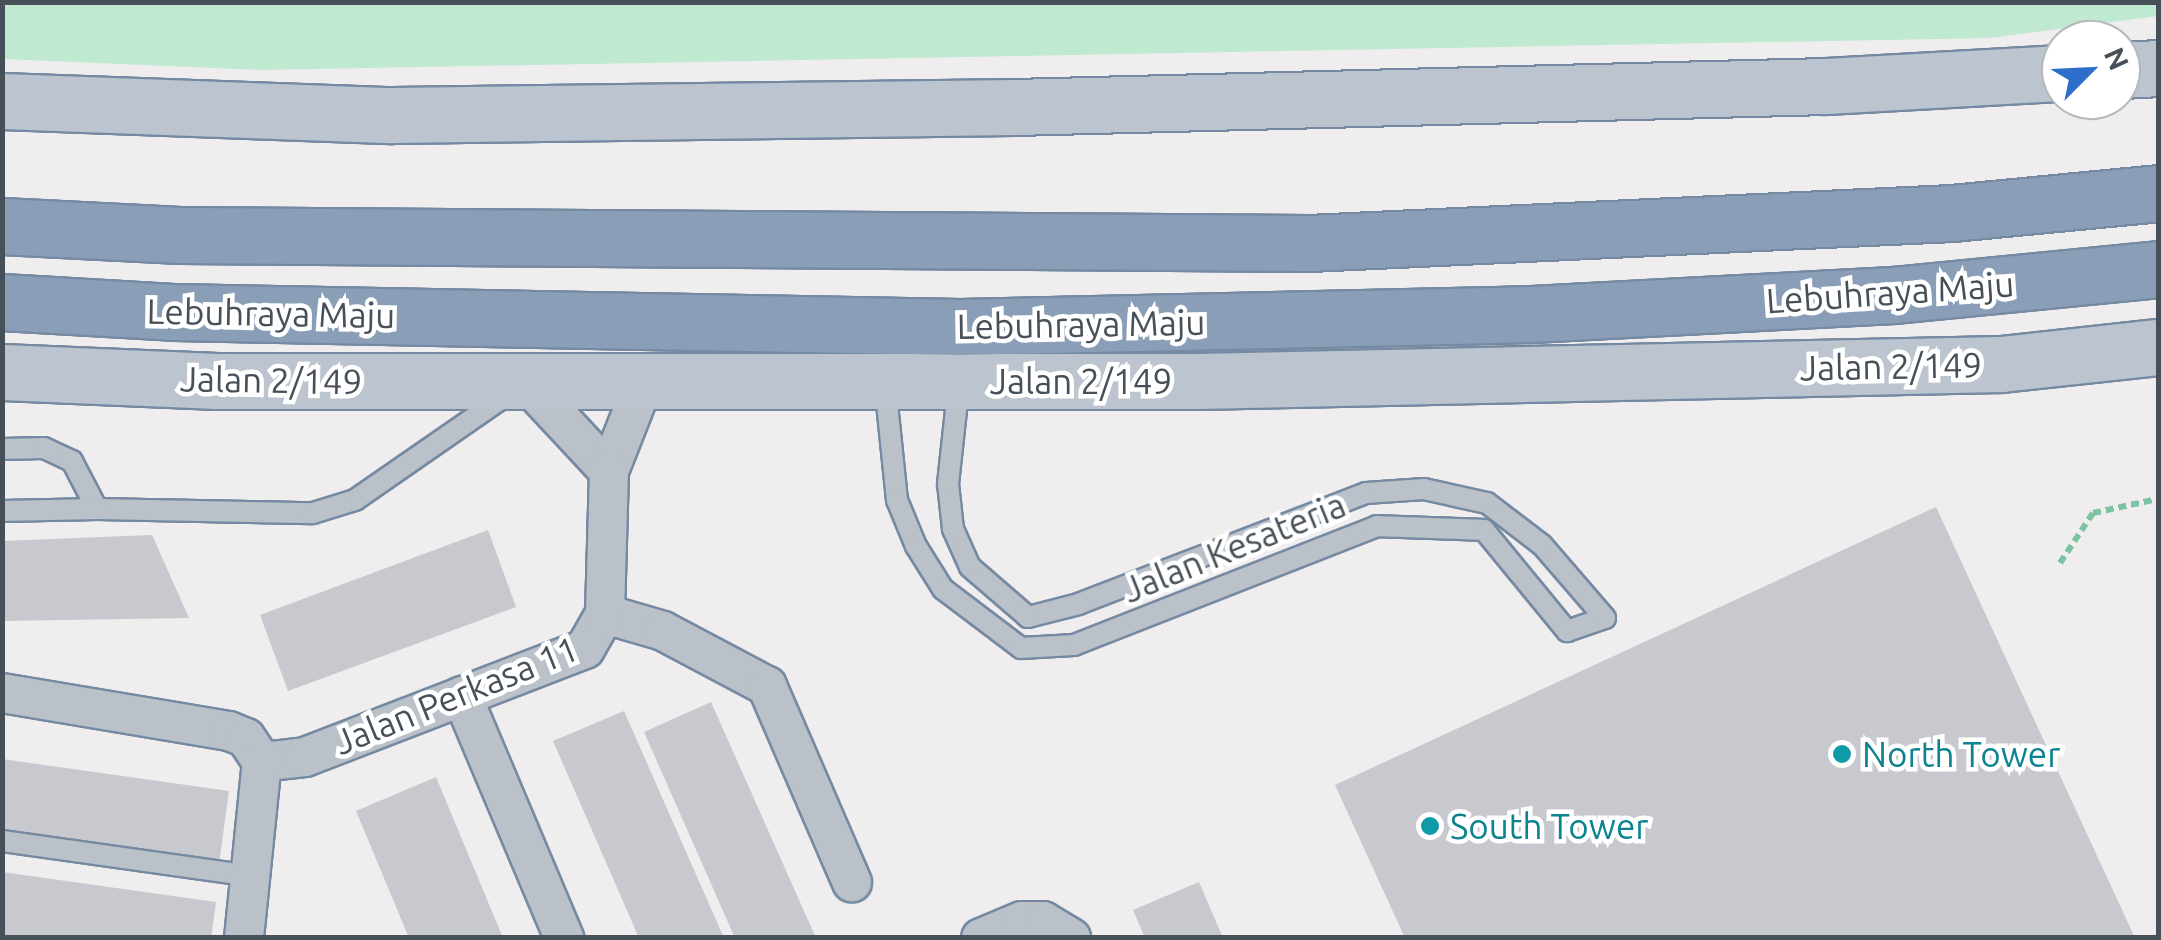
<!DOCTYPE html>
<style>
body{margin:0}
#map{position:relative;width:2161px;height:940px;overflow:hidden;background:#efeded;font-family:Ubuntu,sans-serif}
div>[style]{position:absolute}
.green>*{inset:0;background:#bfe9d0}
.building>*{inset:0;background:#c7c9cf}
.path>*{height:6px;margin-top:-3px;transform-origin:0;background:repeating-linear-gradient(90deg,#7bc3a1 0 8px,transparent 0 13px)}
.roads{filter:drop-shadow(2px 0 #758aa2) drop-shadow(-2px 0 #758aa2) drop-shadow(0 2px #758aa2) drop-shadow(0 -2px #758aa2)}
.service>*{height:20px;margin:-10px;padding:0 10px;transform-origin:10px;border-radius:10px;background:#bac1c8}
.minor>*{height:38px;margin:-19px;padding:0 19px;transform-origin:19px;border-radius:19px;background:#bac1c8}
.secondary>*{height:55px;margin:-27.5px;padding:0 27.5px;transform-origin:27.5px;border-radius:27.5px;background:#bcc5cf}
.motorway>*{height:55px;margin:-27.5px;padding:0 27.5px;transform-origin:27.5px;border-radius:27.5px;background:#8a9fb7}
.dots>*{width:28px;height:28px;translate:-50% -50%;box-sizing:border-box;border:5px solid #fff;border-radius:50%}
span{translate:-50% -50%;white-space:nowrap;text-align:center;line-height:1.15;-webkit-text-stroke:9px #fff;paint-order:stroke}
.street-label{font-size:35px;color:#475058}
.culture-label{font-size:35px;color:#0d838f}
.left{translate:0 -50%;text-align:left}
.frame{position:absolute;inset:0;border:5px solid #475058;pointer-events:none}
.north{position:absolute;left:2041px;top:20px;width:100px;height:100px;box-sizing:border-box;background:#fff;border:2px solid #b5b9bc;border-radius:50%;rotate:66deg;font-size:28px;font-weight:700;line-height:40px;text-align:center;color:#475058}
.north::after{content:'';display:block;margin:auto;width:35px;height:45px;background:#2d6eca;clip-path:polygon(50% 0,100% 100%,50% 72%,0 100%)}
</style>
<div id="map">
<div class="green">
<div style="clip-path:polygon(3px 2px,2158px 2px,2158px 16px,1989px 38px,259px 70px,3px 59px)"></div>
</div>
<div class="building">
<div style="clip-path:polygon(1936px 507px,2135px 938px,1405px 938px,1335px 785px)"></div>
<div style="clip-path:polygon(488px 530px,516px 607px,288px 691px,260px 615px)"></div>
<div style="clip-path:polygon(152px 535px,189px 618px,2px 621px,2px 541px)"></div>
<div style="clip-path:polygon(711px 702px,816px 938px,735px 938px,644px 732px)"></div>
<div style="clip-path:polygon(624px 711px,724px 938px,639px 938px,553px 741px)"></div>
<div style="clip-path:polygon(2px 759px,229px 791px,219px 864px,2px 833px)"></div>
<div style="clip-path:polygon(436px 777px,503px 938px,409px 938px,356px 811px)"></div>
<div style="clip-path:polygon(2px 872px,216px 902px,211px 938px,2px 938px)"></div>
<div style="clip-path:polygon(1199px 882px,1223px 938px,1145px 938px,1133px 910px)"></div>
</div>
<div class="path">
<div style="left:2060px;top:563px;width:60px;rotate:-56.6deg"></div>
<div style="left:2093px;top:513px;width:66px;rotate:-12.2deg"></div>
</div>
<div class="roads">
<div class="service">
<div style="left:885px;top:384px;width:117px;rotate:84.1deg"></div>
<div style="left:897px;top:500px;width:50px;rotate:67.6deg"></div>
<div style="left:916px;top:546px;width:51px;rotate:57.9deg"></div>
<div style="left:943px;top:589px;width:98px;rotate:37.1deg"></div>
<div style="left:1021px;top:648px;width:53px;rotate:-3.2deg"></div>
<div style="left:1074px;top:645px;width:326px;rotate:-21.4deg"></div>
<div style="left:1377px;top:526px;width:107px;rotate:2.1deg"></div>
<div style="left:1484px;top:530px;width:131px;rotate:50.6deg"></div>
<div style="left:1567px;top:631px;width:40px;rotate:-18.9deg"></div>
<div style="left:1605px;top:618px;width:96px;rotate:-130.8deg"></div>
<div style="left:1542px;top:545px;width:69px;rotate:-142.6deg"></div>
<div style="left:1487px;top:503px;width:65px;rotate:-167.5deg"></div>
<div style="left:1424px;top:489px;width:58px;rotate:176.1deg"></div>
<div style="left:1366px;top:493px;width:308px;rotate:158.9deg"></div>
<div style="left:1079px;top:604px;width:53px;rotate:165.7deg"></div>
<div style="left:1028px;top:617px;width:77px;rotate:-139.2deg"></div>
<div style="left:970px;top:567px;width:42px;rotate:-114.1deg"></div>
<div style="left:953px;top:529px;width:45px;rotate:-96.3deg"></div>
<div style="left:948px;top:484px;width:102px;rotate:-83.8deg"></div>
<div style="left:2px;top:449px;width:42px;rotate:-1.4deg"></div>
<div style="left:44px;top:448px;width:31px;rotate:25deg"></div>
<div style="left:72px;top:461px;width:54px;rotate:62.5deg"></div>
<div style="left:97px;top:509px;width:216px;rotate:1.1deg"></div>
<div style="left:313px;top:513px;width:44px;rotate:-17.2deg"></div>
<div style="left:355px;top:500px;width:186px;rotate:-34.7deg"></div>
<div style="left:2px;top:511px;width:95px;rotate:-1.2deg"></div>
<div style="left:2px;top:841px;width:252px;rotate:8deg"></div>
</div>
<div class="minor">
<div style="left:525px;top:381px;width:123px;rotate:47deg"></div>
<div style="left:609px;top:471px;width:96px;rotate:-68.5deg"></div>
<div style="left:605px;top:614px;width:60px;rotate:16.3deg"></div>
<div style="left:663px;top:631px;width:118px;rotate:27.9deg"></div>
<div style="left:767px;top:686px;width:214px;rotate:66.6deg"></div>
<div style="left:2px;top:693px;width:230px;rotate:9.5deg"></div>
<div style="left:229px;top:731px;width:18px;rotate:22deg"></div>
<div style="left:246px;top:738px;width:29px;rotate:56deg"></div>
<div style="left:262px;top:762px;width:43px;rotate:-6.6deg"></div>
<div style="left:305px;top:757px;width:300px;rotate:-21.1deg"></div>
<div style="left:585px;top:649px;width:40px;rotate:-60.3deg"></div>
<div style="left:605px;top:614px;width:143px;rotate:-88.4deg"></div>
<div style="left:462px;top:696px;width:263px;rotate:67.1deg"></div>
<div style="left:244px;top:938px;width:177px;rotate:-84.2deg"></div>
<div style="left:981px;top:938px;width:44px;rotate:-22.5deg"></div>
<div style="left:1022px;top:921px;width:21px"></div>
<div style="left:1043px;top:921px;width:33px;rotate:31deg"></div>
</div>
<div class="secondary">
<div style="left:2121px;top:70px;width:37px;rotate:-3deg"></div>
<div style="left:2px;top:101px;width:390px;rotate:2.1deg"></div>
<div style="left:392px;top:115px;width:622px;rotate:-0.74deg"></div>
<div style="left:1014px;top:107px;width:813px;rotate:-1.48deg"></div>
<div style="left:1827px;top:86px;width:234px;rotate:-3.2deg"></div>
<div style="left:2px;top:372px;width:215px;rotate:2.4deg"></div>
<div style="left:217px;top:381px;width:981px"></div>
<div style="left:1198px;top:381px;width:803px;rotate:-1.21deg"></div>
<div style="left:2001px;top:364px;width:158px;rotate:-6.2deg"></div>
</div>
<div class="motorway">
<div style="left:2px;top:226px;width:178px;rotate:2.9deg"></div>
<div style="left:180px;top:235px;width:1129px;rotate:0.41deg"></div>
<div style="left:1309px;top:243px;width:644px;rotate:-2.67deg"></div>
<div style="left:1952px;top:213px;width:207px;rotate:-5.5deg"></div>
<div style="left:2px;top:302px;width:171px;rotate:3.3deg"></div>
<div style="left:173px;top:312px;width:787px;rotate:1.09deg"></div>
<div style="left:960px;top:327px;width:571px;rotate:-1.3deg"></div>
<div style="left:1531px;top:314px;width:363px;rotate:-3deg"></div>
<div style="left:1894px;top:295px;width:265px;rotate:-5.6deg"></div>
</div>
</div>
<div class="dots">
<div style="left:1842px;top:754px;background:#0f9aa8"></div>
<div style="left:1430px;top:826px;background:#0f9aa8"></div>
</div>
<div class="street-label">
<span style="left:1890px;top:292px;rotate:-4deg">Lebuhraya Maju</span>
<span style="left:271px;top:313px;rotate:1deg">Lebuhraya Maju</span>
<span style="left:1081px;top:324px;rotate:-1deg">Lebuhraya Maju</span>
<span style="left:1891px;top:366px;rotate:-1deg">Jalan 2/149</span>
<span style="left:271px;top:380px;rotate:1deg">Jalan 2/149</span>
<span style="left:1081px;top:381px">Jalan 2/149</span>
<span style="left:1234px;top:547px;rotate:-22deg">Jalan Kesateria</span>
<span style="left:456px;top:695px;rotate:-22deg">Jalan Perkasa 11</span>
</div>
<div class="culture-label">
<span class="left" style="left:1862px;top:754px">North Tower</span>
<span class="left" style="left:1450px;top:826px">South Tower</span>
</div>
<div class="frame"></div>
<div class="north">N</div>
</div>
